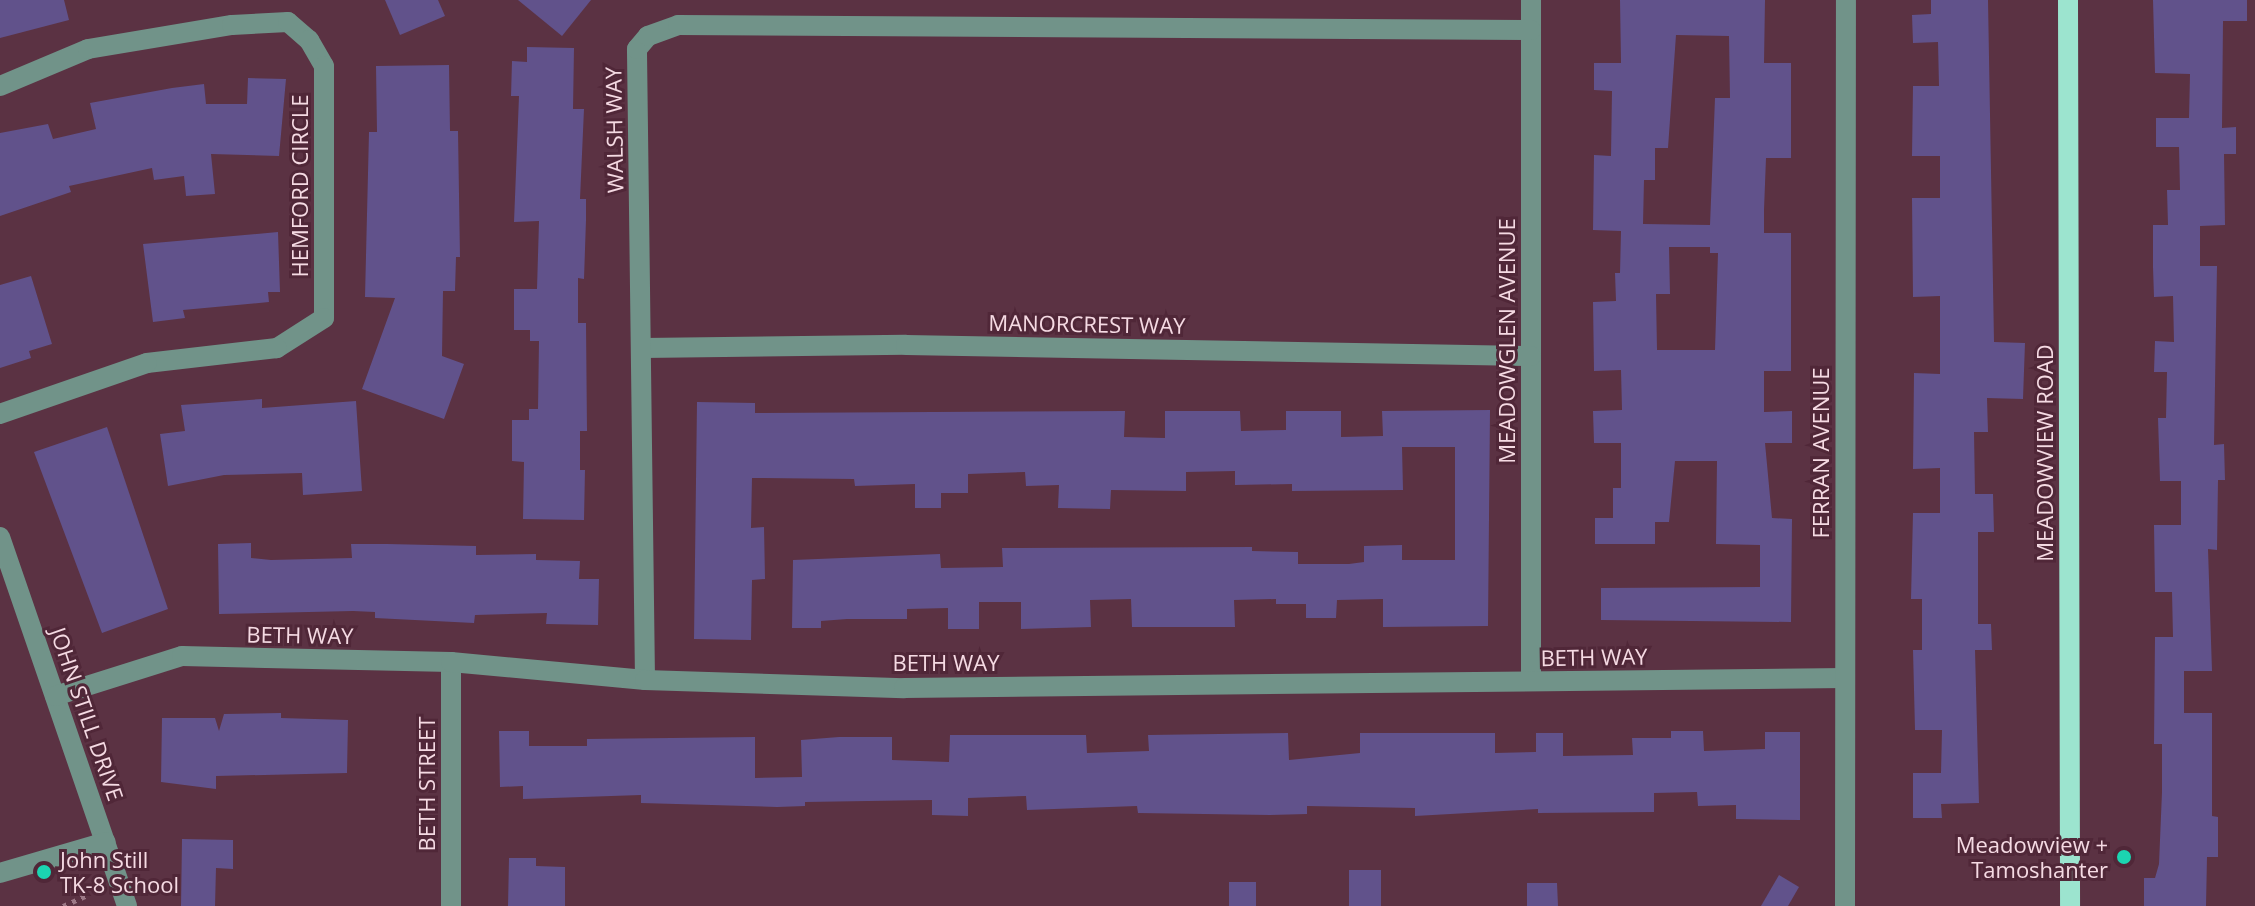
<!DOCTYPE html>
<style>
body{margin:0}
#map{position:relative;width:2255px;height:906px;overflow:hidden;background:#5b3243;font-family:"Open Sans",sans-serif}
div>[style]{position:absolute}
.building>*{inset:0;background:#61528b}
.path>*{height:5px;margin-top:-2.5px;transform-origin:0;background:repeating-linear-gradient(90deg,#9d7987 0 4px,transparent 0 10px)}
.minor>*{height:20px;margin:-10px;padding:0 10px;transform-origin:10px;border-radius:10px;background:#719389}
.major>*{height:20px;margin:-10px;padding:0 10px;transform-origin:10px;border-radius:10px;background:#9ce4cf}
.dots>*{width:22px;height:22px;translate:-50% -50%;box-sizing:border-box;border:4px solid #502738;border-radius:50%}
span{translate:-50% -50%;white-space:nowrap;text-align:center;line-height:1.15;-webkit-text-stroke:6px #502738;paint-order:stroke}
.street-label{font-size:22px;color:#f5dae3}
.poi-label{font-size:22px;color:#f5dae3}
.right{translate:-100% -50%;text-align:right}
.left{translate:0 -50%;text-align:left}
</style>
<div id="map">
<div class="building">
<div style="clip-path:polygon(0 0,64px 0,69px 20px,0 38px)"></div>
<div style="clip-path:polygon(385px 0,438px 0,445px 16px,400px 35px)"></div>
<div style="clip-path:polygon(518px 0,591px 0,562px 36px)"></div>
<div style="clip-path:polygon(evenodd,1620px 0,1765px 0,1764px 63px,1791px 63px,1791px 158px,1766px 158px,1764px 210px,1764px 233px,1791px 233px,1791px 371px,1764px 371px,1764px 412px,1792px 411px,1792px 443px,1765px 443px,1772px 518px,1792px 519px,1791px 622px,1601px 620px,1601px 588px,1760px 587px,1760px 545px,1716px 544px,1717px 461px,1675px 461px,1669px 522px,1655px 522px,1655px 544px,1595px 544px,1595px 518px,1613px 518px,1613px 488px,1621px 488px,1621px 443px,1594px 443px,1593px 411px,1622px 410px,1621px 370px,1594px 371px,1593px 302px,1616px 301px,1615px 273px,1620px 273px,1621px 231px,1593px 230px,1594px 155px,1611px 156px,1612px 91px,1594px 90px,1594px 63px,1621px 63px,1620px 0,1676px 35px,1729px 36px,1730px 98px,1715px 98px,1710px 225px,1643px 224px,1644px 180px,1655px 180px,1655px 148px,1668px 148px,1676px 35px,1620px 0,1669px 247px,1710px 247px,1710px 253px,1718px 253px,1715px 350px,1657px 350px,1656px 294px,1670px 294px,1669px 247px)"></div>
<div style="clip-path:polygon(1931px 0,1988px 0,1994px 342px,2025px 343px,2023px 399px,1987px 398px,1988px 432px,1974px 432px,1975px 494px,1993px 494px,1994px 532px,1978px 532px,1978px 624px,1991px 624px,1992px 650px,1975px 650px,1979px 803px,1941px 804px,1942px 818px,1913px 818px,1913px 773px,1941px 773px,1942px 730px,1915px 730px,1913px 650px,1922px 650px,1922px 599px,1911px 599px,1913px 513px,1940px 513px,1940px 468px,1913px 469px,1914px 373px,1940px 374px,1940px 296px,1913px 297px,1912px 198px,1940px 198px,1940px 156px,1912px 156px,1913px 86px,1939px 86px,1938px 42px,1913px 43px,1912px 15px,1931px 14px)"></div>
<div style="clip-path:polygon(2153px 0,2247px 0,2247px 21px,2223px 21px,2222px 128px,2236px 127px,2236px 154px,2224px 154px,2225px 225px,2200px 226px,2200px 266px,2217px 266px,2214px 445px,2224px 444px,2225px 480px,2218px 480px,2217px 550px,2208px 549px,2212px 671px,2184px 671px,2184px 713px,2212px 713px,2212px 816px,2218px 817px,2218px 857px,2207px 857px,2206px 906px,2144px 906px,2144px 878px,2155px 878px,2159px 864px,2162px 792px,2162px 744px,2154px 744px,2155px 637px,2173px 637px,2172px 592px,2155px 592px,2154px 525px,2181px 525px,2181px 481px,2160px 481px,2158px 418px,2166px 418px,2167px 372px,2154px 372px,2155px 341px,2174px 342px,2173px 296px,2154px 297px,2153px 267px,2153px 225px,2168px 225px,2167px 190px,2180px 190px,2179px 147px,2156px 147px,2156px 118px,2189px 118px,2190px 74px,2155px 73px)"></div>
<div style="clip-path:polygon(527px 47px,574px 48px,573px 109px,584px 109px,580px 199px,586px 199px,586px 220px,584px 279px,578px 278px,578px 323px,586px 323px,587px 431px,580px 431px,580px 470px,585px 470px,584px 520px,523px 519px,524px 462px,512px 461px,512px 420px,529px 420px,529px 409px,538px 409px,539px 341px,530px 341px,530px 330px,514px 330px,514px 289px,537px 289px,539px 221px,514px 222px,519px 96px,511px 96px,512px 61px,527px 62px)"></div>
<div style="clip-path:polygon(449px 65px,450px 131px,458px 131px,460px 257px,456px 257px,455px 291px,443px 291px,442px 356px,464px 364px,444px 419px,362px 389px,395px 298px,365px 297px,369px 132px,377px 132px,376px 66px)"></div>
<div style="clip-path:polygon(248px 78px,286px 79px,279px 156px,211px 154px,215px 194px,186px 196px,184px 176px,154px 180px,152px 168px,69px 186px,71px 192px,0 216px,0 133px,48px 124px,53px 139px,96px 129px,90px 103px,172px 88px,204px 84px,206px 104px,247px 104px)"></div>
<div style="clip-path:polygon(278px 232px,280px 292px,268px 292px,269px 302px,183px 310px,185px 318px,153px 322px,143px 244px)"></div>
<div style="clip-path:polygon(31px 276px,52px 344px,29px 351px,31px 358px,0 368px,0 285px)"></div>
<div style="clip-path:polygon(262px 399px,262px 408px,356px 401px,362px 491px,303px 495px,302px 473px,224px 475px,168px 486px,160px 434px,185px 431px,181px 405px)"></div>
<div style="clip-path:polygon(697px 402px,755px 403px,755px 413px,1125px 411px,1124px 437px,1165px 438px,1165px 411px,1240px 411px,1241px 431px,1286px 430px,1286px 411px,1341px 411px,1341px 437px,1383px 436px,1382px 411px,1490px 410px,1488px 626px,1383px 627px,1383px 599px,1337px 600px,1336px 618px,1306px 618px,1306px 604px,1276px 604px,1276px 599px,1234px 600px,1235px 627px,1132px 627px,1131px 599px,1090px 600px,1091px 627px,1021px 629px,1021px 602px,979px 602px,979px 629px,948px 629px,948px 608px,907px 609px,907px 619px,847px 619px,821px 621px,821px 628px,792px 628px,793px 560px,940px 554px,941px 568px,1003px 567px,1002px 548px,1252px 547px,1252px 551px,1298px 552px,1298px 564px,1349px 564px,1364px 562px,1364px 546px,1402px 545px,1402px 560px,1455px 560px,1455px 447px,1402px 447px,1403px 490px,1292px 491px,1292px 484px,1235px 485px,1235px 471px,1186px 472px,1186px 491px,1111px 490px,1110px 509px,1058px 508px,1059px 485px,1026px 486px,1025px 472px,968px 474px,968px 493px,941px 493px,941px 508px,915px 508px,915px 484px,855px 486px,854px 479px,752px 478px,751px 528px,764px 527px,765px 579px,752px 580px,751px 640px,694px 639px)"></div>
<div style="clip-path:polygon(107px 427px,168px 609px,102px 633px,34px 452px)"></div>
<div style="clip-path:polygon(251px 543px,251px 558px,271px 560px,352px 558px,351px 544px,387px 544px,476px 546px,476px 555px,536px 554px,536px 560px,580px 561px,579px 579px,599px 579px,598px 625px,546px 624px,547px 613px,475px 615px,474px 623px,375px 618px,375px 612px,353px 611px,219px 614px,218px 544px)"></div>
<div style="clip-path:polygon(281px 713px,281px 718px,348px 720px,347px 773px,216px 776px,216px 789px,161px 782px,162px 718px,215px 718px,219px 731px,224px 714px)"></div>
<div style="clip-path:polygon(499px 731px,529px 731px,529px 746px,587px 746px,587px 739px,755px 737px,755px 778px,802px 777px,801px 740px,839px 737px,892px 737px,892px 760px,949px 762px,950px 735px,1086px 735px,1087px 753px,1149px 751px,1148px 735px,1288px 733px,1289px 760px,1360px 753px,1360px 733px,1495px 733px,1495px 753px,1536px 752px,1536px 733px,1563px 733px,1563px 756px,1633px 755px,1632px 738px,1671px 738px,1671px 731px,1703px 731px,1704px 751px,1765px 749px,1765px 732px,1800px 732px,1800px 820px,1736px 819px,1736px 805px,1698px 806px,1697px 792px,1654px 793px,1654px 812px,1538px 813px,1538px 809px,1415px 816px,1415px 808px,1307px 806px,1307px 814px,1270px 815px,1138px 813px,1137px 806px,1027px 810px,1026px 796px,968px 798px,968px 816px,932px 815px,932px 800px,805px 802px,805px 806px,777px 807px,641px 803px,641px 795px,523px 799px,523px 786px,500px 787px)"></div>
<div style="clip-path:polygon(182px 839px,233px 840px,233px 869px,216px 868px,215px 906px,181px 906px)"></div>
<div style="clip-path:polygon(509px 858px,536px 858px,536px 866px,565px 867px,565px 906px,508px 906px)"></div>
<div style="clip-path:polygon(1349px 870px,1381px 870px,1381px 906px,1349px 906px)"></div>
<div style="clip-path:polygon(1779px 875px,1799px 887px,1788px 906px,1761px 906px)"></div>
<div style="clip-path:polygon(1229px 882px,1256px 882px,1256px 906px,1229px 906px)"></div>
<div style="clip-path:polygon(1527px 883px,1557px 883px,1558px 906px,1527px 906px)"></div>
</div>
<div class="path">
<div style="left:63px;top:906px;width:27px;rotate:-24deg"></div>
</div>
<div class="minor">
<div style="left:1531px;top:0;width:681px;rotate:90deg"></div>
<div style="left:0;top:86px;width:95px;rotate:-22.8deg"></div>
<div style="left:88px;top:49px;width:146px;rotate:-9.5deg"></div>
<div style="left:232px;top:25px;width:56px;rotate:-3.1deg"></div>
<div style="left:288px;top:22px;width:28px;rotate:41deg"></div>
<div style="left:309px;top:40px;width:30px;rotate:60deg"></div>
<div style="left:324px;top:66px;width:252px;rotate:90deg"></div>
<div style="left:324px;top:318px;width:56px;rotate:147.4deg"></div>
<div style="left:277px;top:348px;width:131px;rotate:173.4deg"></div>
<div style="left:147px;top:363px;width:156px;rotate:160.9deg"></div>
<div style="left:643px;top:348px;width:263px;rotate:-0.7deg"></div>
<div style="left:906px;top:345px;width:625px;rotate:1.01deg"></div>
<div style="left:0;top:537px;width:390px;rotate:71deg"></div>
<div style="left:451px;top:662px;width:244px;rotate:90deg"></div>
<div style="left:645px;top:680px;width:631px;rotate:-90.73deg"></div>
<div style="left:637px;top:49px;width:17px;rotate:-50deg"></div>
<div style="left:648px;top:36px;width:32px;rotate:-20deg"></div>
<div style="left:678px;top:25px;width:853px;rotate:0.34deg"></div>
<div style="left:55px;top:696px;width:133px;rotate:-17.5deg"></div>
<div style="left:182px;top:656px;width:269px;rotate:1.3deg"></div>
<div style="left:451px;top:662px;width:195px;rotate:5.3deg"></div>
<div style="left:645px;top:680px;width:259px;rotate:1.8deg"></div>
<div style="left:904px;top:688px;width:941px;rotate:-0.61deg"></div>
<div style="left:0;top:873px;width:110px;rotate:-16.3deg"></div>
<div style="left:1845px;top:906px;width:906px;rotate:-89.94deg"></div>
</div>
<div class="major">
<div style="left:2068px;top:0;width:906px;rotate:89.87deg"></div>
</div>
<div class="dots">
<div style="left:2124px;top:857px;background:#1bd5b1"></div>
<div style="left:44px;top:872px;background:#1bd5b1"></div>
</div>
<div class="street-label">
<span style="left:614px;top:130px;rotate:-91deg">WALSH WAY</span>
<span style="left:300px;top:186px;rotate:-90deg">HEMFORD CIRCLE</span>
<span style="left:1087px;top:324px;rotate:1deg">MANORCREST WAY</span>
<span style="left:1507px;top:341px;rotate:-90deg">MEADOWGLEN AVENUE</span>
<span style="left:1821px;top:453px;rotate:-90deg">FERRAN AVENUE</span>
<span style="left:2045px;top:453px;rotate:-90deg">MEADOWVIEW ROAD</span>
<span style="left:300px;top:635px;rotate:1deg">BETH WAY</span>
<span style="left:1594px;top:657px;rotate:-1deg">BETH WAY</span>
<span style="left:946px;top:663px">BETH WAY</span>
<span style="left:87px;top:714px;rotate:71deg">JOHN STILL DRIVE</span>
<span style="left:427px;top:784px;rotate:-90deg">BETH STREET</span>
</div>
<div class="poi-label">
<span class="right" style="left:2108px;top:857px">Meadowview +<br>Tamoshanter</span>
<span class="left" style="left:60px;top:872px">John Still<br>TK-8 School</span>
</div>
</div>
